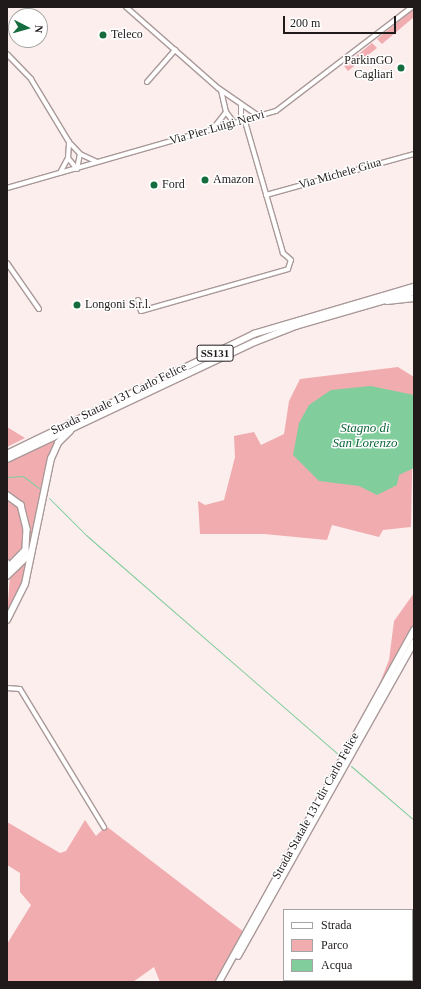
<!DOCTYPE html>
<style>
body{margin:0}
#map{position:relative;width:421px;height:989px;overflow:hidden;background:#fdeeee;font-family:"Times New Roman",serif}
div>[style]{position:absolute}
.green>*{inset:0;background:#f1acb0}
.water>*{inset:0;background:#81cd9c}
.stream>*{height:1px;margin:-0.5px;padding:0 0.5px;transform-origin:0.5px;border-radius:0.5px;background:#81cd9c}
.roads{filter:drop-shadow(1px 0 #a99) drop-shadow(-1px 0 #a99) drop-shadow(0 1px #a99) drop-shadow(0 -1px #a99)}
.minor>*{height:4px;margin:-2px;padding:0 2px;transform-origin:2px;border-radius:2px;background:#fff}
.highway>*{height:5.5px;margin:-2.75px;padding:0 2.75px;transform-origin:2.75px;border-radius:2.75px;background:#fff}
.dots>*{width:11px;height:11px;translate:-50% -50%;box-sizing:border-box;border:2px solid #fff;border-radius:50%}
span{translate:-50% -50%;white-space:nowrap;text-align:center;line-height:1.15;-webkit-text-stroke:3px #fff;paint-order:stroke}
.shield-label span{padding:1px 3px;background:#fff;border:1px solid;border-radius:3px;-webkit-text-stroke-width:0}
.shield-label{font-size:11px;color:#201a1a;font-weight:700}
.poi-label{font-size:12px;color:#201a1a}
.left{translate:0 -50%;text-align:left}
.right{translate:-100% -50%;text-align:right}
.street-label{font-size:12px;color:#201a1a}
.water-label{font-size:13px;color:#0c673a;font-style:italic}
.frame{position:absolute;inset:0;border:8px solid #201a1a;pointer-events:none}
.legend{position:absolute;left:283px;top:909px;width:130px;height:72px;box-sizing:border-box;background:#fff;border:1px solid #a6a3a3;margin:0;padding:5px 7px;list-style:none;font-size:12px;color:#201a1a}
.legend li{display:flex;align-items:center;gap:8px;height:20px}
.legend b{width:20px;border:1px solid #a6a3a3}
.north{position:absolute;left:8px;top:8px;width:40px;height:40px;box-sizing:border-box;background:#fff;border:1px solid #a6a3a3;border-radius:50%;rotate:96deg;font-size:11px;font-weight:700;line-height:16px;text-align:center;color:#201a1a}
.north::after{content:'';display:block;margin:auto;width:14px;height:18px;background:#156c3f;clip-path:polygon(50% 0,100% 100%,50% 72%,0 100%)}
.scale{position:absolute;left:283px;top:16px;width:113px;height:18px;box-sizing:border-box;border:2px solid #201a1a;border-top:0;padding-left:5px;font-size:12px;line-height:14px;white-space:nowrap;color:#201a1a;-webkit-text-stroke:3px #fff;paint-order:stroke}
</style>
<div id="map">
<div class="green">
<div style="clip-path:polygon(414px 9px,414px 17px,382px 44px,377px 39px)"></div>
<div style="clip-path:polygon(372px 43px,377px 48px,348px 71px,344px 66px)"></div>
<div style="clip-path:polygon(398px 367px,414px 377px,411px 527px,383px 530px,379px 537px,332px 525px,327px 540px,264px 534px,200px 534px,198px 501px,205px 505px,224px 500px,235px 457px,234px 436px,254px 432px,261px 445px,284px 434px,289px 401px,300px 379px)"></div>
<div style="clip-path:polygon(7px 427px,25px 438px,7px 447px)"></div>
<div style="clip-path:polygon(61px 436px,52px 450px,29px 551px,22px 563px,30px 534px,28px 517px,22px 503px,7px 492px,7px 462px)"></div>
<div style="clip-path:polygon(7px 497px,20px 509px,25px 523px,21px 555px,7px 568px)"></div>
<div style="clip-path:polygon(27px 563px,18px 597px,7px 616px,10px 576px)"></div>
<div style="clip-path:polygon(414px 593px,414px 624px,377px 690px,389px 660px,394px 621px)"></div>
<div style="clip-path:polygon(85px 820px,96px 836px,106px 826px,244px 932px,216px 982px,160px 982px,154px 967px,133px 982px,7px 982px,7px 944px,31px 905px,20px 892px,20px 873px,7px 865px,7px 822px,60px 853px,66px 851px)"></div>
</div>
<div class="water">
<div style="clip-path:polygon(371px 386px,414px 395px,414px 468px,399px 475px,397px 485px,377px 495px,359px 486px,319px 481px,293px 455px,299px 423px,309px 405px,331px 390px)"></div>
</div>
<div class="stream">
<div style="left:7px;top:477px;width:16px;rotate:-4deg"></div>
<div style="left:23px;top:476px;width:20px;rotate:37deg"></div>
<div style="left:49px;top:498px;width:52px;rotate:45deg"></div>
<div style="left:86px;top:535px;width:335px;rotate:41deg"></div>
<div style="left:351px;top:766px;width:83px;rotate:40.6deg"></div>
</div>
<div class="roads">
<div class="minor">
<div style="left:126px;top:7px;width:123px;rotate:41.4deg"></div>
<div style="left:218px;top:88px;width:51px;rotate:34.6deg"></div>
<div style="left:7px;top:54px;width:35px;rotate:46deg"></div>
<div style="left:31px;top:79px;width:74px;rotate:58.9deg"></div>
<div style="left:69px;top:142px;width:16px;rotate:47deg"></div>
<div style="left:80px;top:154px;width:19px;rotate:25deg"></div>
<div style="left:147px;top:82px;width:43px;rotate:-48.8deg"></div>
<div style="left:241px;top:106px;width:16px;rotate:90deg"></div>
<div style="left:226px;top:112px;width:15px;rotate:53deg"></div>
<div style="left:212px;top:130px;width:23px;rotate:-52deg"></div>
<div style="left:226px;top:112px;width:22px;rotate:-103deg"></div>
<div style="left:68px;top:158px;width:14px;rotate:51deg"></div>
<div style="left:77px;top:169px;width:15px;rotate:-79deg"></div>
<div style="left:60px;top:173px;width:17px;rotate:-62deg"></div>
<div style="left:68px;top:158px;width:16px;rotate:-86deg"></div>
<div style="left:7px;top:188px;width:280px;rotate:-16deg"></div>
<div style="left:276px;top:111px;width:171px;rotate:-37.4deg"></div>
<div style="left:266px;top:195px;width:154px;rotate:-15.5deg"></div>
<div style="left:7px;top:263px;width:56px;rotate:55.2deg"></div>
<div style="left:138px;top:300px;width:11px;rotate:75deg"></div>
<div style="left:141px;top:311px;width:153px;rotate:-15.9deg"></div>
<div style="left:288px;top:269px;width:9px;rotate:-72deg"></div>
<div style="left:291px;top:260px;width:11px;rotate:-139deg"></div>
<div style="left:283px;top:253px;width:137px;rotate:-106.1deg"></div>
<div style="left:7px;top:688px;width:13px;rotate:4deg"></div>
<div style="left:20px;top:689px;width:162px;rotate:58.7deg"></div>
</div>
<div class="highway">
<div style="left:387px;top:301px;width:27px;rotate:-6deg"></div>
<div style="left:7px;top:454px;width:275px;rotate:-25.9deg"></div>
<div style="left:254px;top:334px;width:167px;rotate:-16.4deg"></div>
<div style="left:7px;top:459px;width:274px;rotate:-25.3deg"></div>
<div style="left:255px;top:342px;width:44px;rotate:-21.3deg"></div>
<div style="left:296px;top:326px;width:123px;rotate:-16.1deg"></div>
<div style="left:7px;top:495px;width:17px;rotate:36deg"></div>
<div style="left:21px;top:505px;width:25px;rotate:76deg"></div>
<div style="left:27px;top:529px;width:21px;rotate:93deg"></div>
<div style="left:26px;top:550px;width:28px;rotate:134deg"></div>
<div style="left:7px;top:563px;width:1px;rotate:90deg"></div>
<div style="left:7px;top:576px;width:32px;rotate:-44deg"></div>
<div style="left:7px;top:620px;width:40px;rotate:-63.4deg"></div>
<div style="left:25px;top:584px;width:128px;rotate:-78.3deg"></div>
<div style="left:51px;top:459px;width:17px;rotate:-66deg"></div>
<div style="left:58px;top:443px;width:17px;rotate:-45deg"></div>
<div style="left:238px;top:956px;width:359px;rotate:-60.7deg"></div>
<div style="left:219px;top:982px;width:402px;rotate:-61deg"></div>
</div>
</div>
<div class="dots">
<div style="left:103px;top:35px;background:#156c3f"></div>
<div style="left:401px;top:68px;background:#156c3f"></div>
<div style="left:205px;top:180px;background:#156c3f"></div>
<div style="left:154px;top:185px;background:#156c3f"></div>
<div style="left:77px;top:305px;background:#156c3f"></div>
</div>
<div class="shield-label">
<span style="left:215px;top:353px">SS131</span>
</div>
<div class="poi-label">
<span class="left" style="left:111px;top:35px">Teleco</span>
<span class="right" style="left:393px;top:68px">ParkinGO<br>Cagliari</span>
<span class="left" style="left:213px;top:180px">Amazon</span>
<span class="left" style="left:162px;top:185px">Ford</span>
<span class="left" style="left:85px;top:305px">Longoni S.r.l.</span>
</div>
<div class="street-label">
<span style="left:217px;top:128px;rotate:-16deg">Via Pier Luigi Nervi</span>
<span style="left:340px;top:174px;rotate:-16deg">Via Michele Giua</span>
<span style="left:119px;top:399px;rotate:-26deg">Strada Statale 131 Carlo Felice</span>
<span style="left:316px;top:806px;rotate:-61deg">Strada Statale 131 dir Carlo Felice</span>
</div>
<div class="water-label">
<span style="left:365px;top:436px">Stagno di<br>San Lorenzo</span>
</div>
<div class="frame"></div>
<ul class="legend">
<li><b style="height:5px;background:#fff"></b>Strada</li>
<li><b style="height:11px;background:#f1acb0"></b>Parco</li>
<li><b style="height:11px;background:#81cd9c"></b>Acqua</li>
</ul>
<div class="north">N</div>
<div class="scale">200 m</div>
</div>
